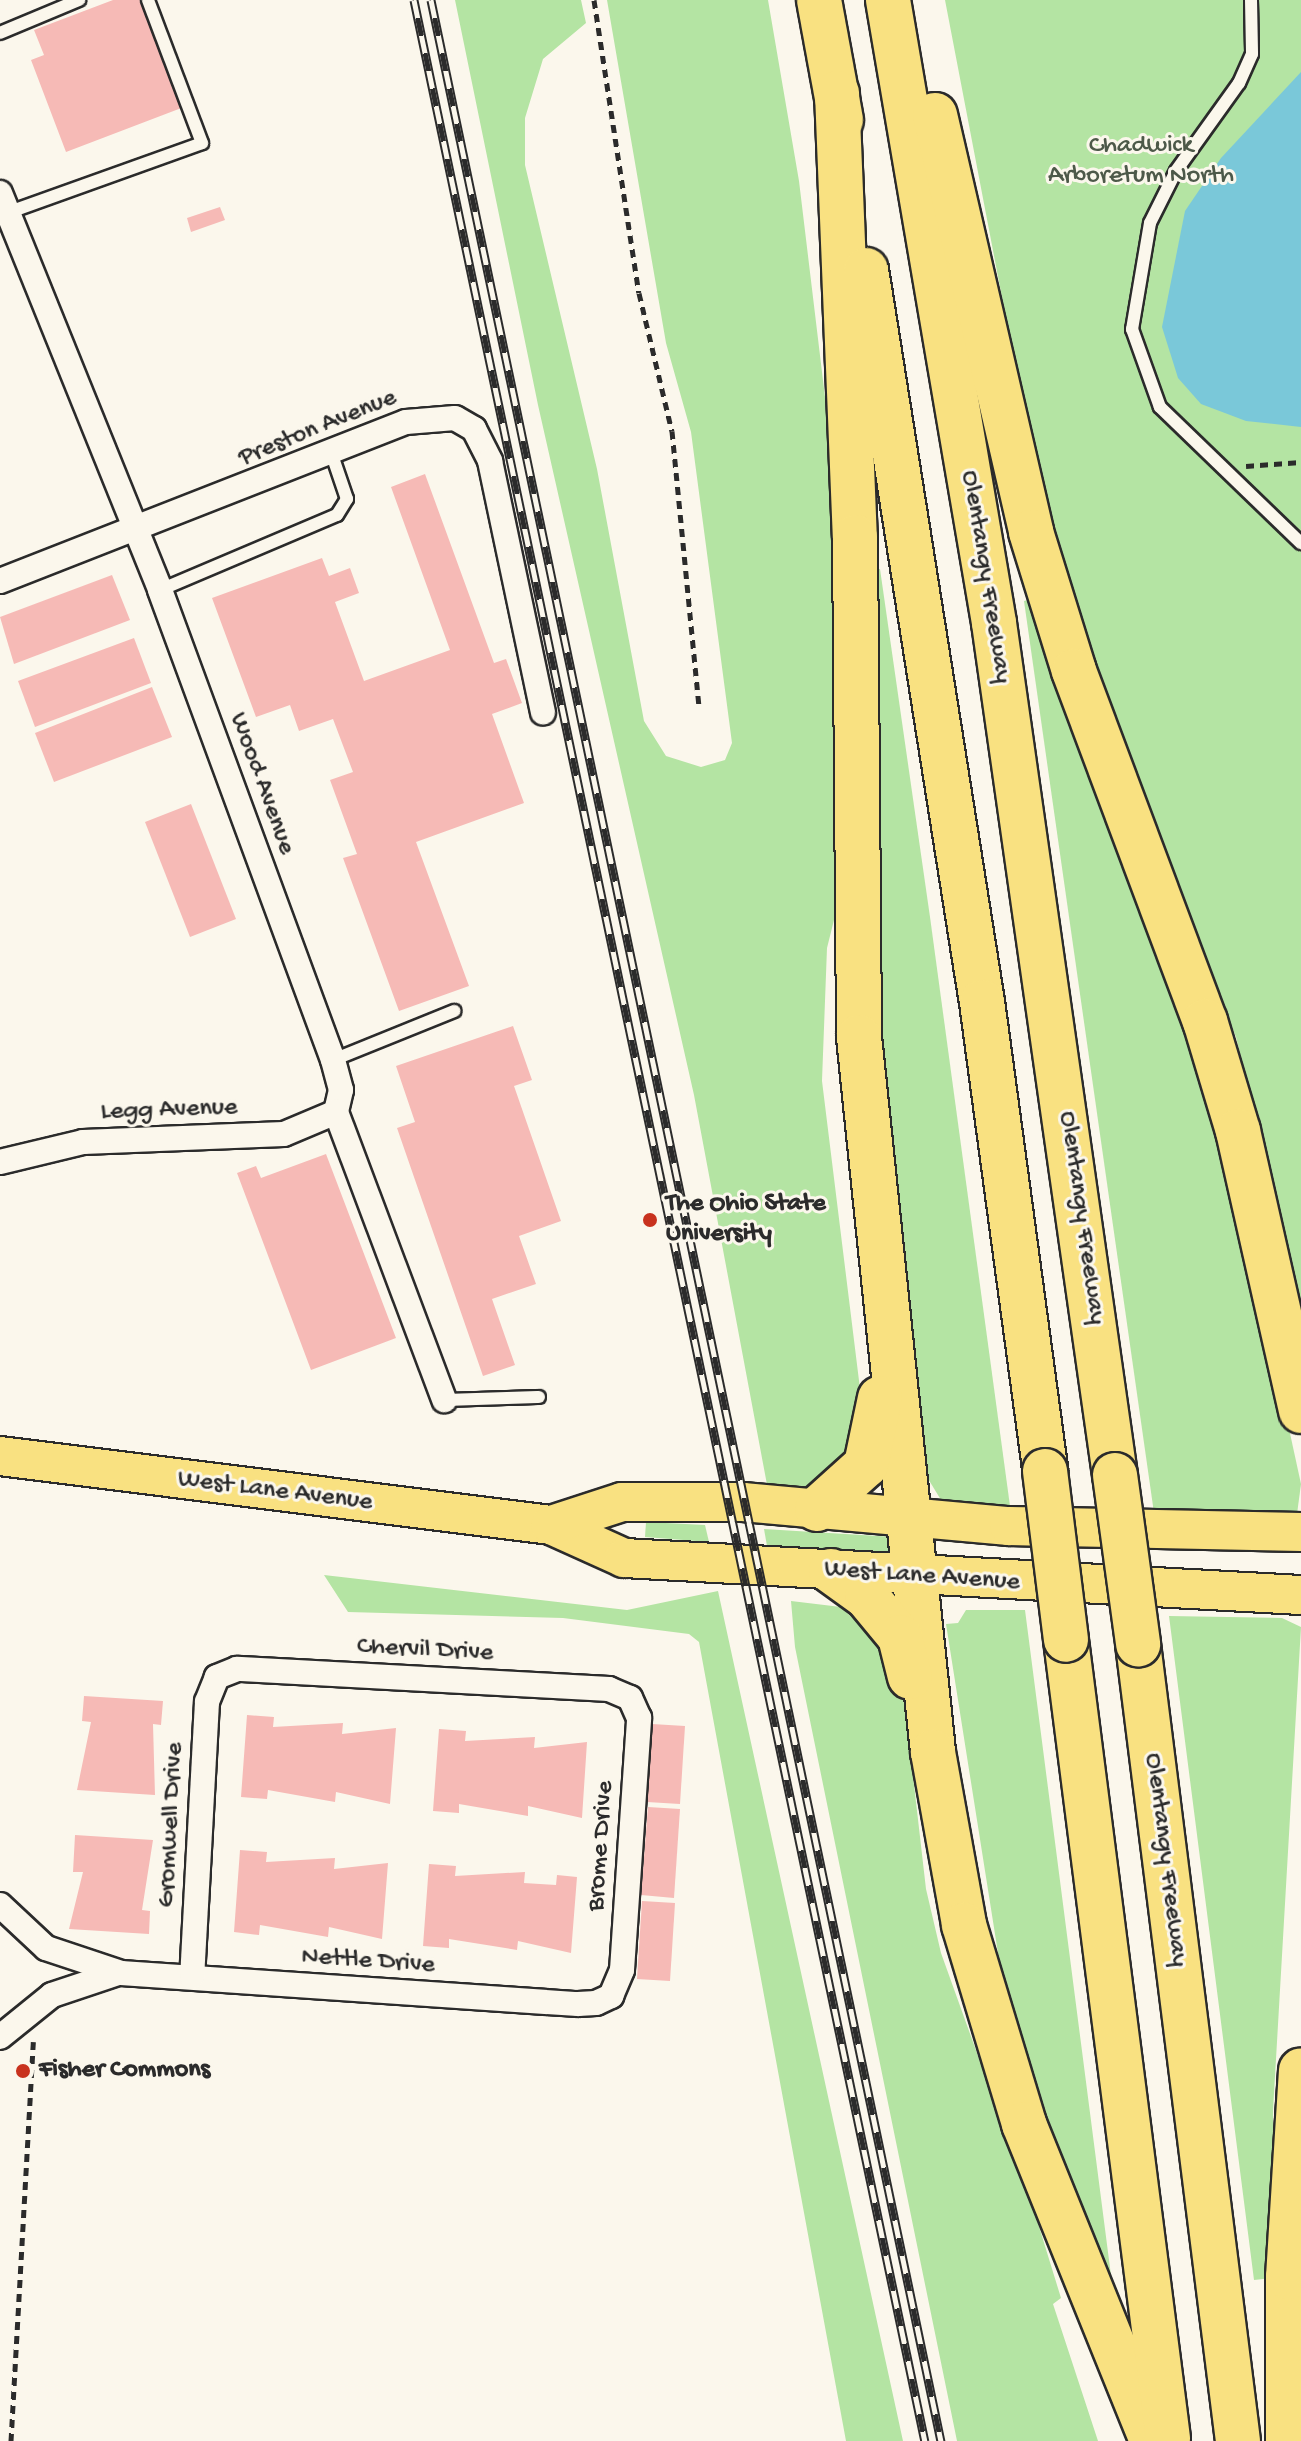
<!DOCTYPE html>
<style>
body{margin:0}
#map{position:relative;width:1301px;height:2441px;overflow:hidden;background:#fbf7ec;font-family:"Gochi Hand",sans-serif}
div>[style]{position:absolute}
.green>*{inset:0;background:#b4e4a3}
.water>*{inset:0;background:#7ac8d9}
.building>*{inset:0;background:#f6bab6}
.path>*{height:5px;margin-top:-2.5px;transform-origin:0;background:repeating-linear-gradient(90deg,#2b2b2b 0 8px,transparent 0 14px)}
.roads{filter:drop-shadow(2px 0 #2b2b2b) drop-shadow(-2px 0 #2b2b2b) drop-shadow(0 2px #2b2b2b) drop-shadow(0 -2px #2b2b2b)}
.lane>*{height:12px;margin:-6px;padding:0 6px;transform-origin:6px;border-radius:6px;background:#fbf7ec}
.street>*{height:24px;margin:-12px;padding:0 12px;transform-origin:12px;border-radius:12px;background:#fbf7ec}
.primary>*{height:38px;margin:-19px;padding:0 19px;transform-origin:19px;border-radius:19px;background:#f9e181}
.highway>*{height:44px;margin:-22px;padding:0 22px;transform-origin:22px;border-radius:22px;background:#f9e181}
.rail>*{height:9px;margin-top:-4.5px;transform-origin:0;background:repeating-linear-gradient(90deg,#fbf7ec 0 18px,#2b2b2b 0 36px);box-sizing:border-box;border-block:2px solid #2b2b2b}
.bridges{filter:drop-shadow(2px 0 #2b2b2b) drop-shadow(-2px 0 #2b2b2b) drop-shadow(0 2px #2b2b2b) drop-shadow(0 -2px #2b2b2b)}
.highway-bridge>*{height:44px;margin:-22px;padding:0 22px;transform-origin:22px;border-radius:22px;background:#f9e181}
.dots>*{width:22px;height:22px;translate:-50% -50%;box-sizing:border-box;border:4px solid #fbf7ec;border-radius:50%}
span{translate:-50% -50%;white-space:nowrap;text-align:center;line-height:1.15;-webkit-text-stroke:6px #fbf7ec;paint-order:stroke}
.park-label{font-size:26px;color:#4d5949}
.street-label{font-size:26px;color:#2b2b2b}
.poi-label{font-size:26px;color:#2b2b2b;font-weight:700}
.left{translate:0 -50%;text-align:left}
</style>
<div id="map">
<div class="green">
<div style="clip-path:polygon(455px 0,581px 0,586px 23px,543px 59px,525px 118px,525px 165px,597px 469px,644px 721px,666px 756px,701px 767px,725px 760px,732px 743px,691px 432px,666px 343px,607px 0,768px 0,799px 181px,832px 455px,840px 730px,837px 908px,827px 948px,822px 1081px,863px 1413px,862px 1434px,823px 1486px,768px 1490px,694px 1095px,538px 405px)"></div>
<div style="clip-path:polygon(945px 0,1301px 0,1301px 1308px,1236px 1037px,1109px 725px,1065px 582px,1023px 407px)"></div>
<div style="clip-path:polygon(880px 569px,930px 917px,1010px 1506px,941px 1500px,927px 1477px,883px 1122px,867px 570px)"></div>
<div style="clip-path:polygon(1036px 598px,1227px 1143px,1301px 1484px,1297px 1514px,1154px 1513px,1024px 601px)"></div>
<div style="clip-path:polygon(646px 1522px,705px 1525px,709px 1542px,645px 1537px)"></div>
<div style="clip-path:polygon(764px 1529px,894px 1537px,896px 1555px,767px 1546px)"></div>
<div style="clip-path:polygon(324px 1575px,627px 1610px,718px 1591px,903px 2441px,846px 2441px,699px 1642px,689px 1634px,563px 1618px,348px 1612px)"></div>
<div style="clip-path:polygon(791px 1601px,841px 1607px,900px 1663px,926px 1889px,941px 1953px,1037px 2220px,1061px 2298px,1053px 2304px,1098px 2441px,957px 2441px,795px 1647px)"></div>
<div style="clip-path:polygon(966px 1610px,1025px 1610px,1116px 2314px,1104px 2316px,1004px 1991px,946px 1624px,958px 1623px)"></div>
<div style="clip-path:polygon(1169px 1616px,1282px 1618px,1301px 1627px,1273px 2111px,1273px 2278px,1254px 2280px)"></div>
</div>
<div class="water">
<div style="clip-path:polygon(1301px 72px,1301px 427px,1246px 421px,1201px 404px,1178px 378px,1162px 327px,1185px 211px,1221px 158px)"></div>
</div>
<div class="building">
<div style="clip-path:polygon(113px 0,143px 0,184px 107px,66px 152px,31px 60px,44px 55px,34px 30px)"></div>
<div style="clip-path:polygon(220px 207px,225px 220px,191px 232px,187px 218px)"></div>
<div style="clip-path:polygon(425px 474px,494px 663px,506px 659px,522px 703px,492px 714px,524px 803px,416px 842px,469px 986px,399px 1011px,343px 858px,357px 854px,330px 780px,353px 772px,333px 719px,299px 731px,290px 705px,256px 717px,212px 598px,322px 558px,329px 576px,350px 568px,359px 593px,335px 602px,364px 681px,450px 650px,391px 487px)"></div>
<div style="clip-path:polygon(112px 575px,130px 620px,14px 664px,0 617px)"></div>
<div style="clip-path:polygon(134px 638px,151px 683px,35px 727px,18px 681px)"></div>
<div style="clip-path:polygon(152px 687px,172px 737px,54px 782px,35px 733px)"></div>
<div style="clip-path:polygon(191px 804px,236px 919px,190px 937px,145px 822px)"></div>
<div style="clip-path:polygon(513px 1026px,532px 1080px,514px 1086px,561px 1221px,519px 1236px,536px 1284px,492px 1299px,515px 1365px,483px 1376px,397px 1128px,415px 1122px,396px 1066px)"></div>
<div style="clip-path:polygon(326px 1154px,396px 1338px,311px 1370px,237px 1173px,256px 1166px,261px 1178px)"></div>
<div style="clip-path:polygon(84px 1696px,163px 1701px,161px 1725px,153px 1724px,155px 1795px,77px 1790px,91px 1722px,82px 1721px)"></div>
<div style="clip-path:polygon(247px 1715px,274px 1717px,273px 1727px,343px 1723px,342px 1734px,396px 1728px,390px 1804px,336px 1792px,335px 1802px,268px 1790px,267px 1799px,241px 1797px)"></div>
<div style="clip-path:polygon(652px 1724px,685px 1726px,680px 1804px,647px 1802px)"></div>
<div style="clip-path:polygon(439px 1729px,466px 1731px,465px 1741px,535px 1737px,534px 1748px,587px 1742px,582px 1818px,528px 1806px,528px 1816px,459px 1804px,459px 1813px,433px 1811px)"></div>
<div style="clip-path:polygon(648px 1807px,680px 1809px,674px 1898px,641px 1895px)"></div>
<div style="clip-path:polygon(75px 1835px,153px 1840px,142px 1910px,150px 1911px,149px 1934px,69px 1929px,83px 1872px,73px 1872px)"></div>
<div style="clip-path:polygon(240px 1850px,267px 1852px,266px 1862px,335px 1858px,334px 1869px,388px 1863px,382px 1939px,329px 1927px,328px 1937px,260px 1925px,259px 1935px,234px 1932px)"></div>
<div style="clip-path:polygon(429px 1864px,456px 1866px,455px 1876px,525px 1872px,524px 1883px,556px 1885px,557px 1875px,577px 1877px,571px 1953px,518px 1941px,517px 1950px,449px 1939px,449px 1948px,423px 1946px)"></div>
<div style="clip-path:polygon(642px 1901px,675px 1903px,670px 1981px,637px 1979px)"></div>
</div>
<div class="path">
<div style="left:594px;top:0;width:296px;rotate:81.3deg"></div>
<div style="left:639px;top:293px;width:142px;rotate:76.6deg"></div>
<div style="left:672px;top:431px;width:275px;rotate:84.4deg"></div>
<div style="left:1246px;top:466px;width:55px;rotate:-4.2deg"></div>
<div style="left:11px;top:2441px;width:400px;rotate:-86.8deg"></div>
</div>
<div class="roads">
<div class="lane">
<div style="left:1251px;top:0;width:54px;rotate:88.9deg"></div>
<div style="left:1252px;top:54px;width:32px;rotate:114deg"></div>
<div style="left:1239px;top:83px;width:108px;rotate:125.6deg"></div>
<div style="left:1176px;top:171px;width:58px;rotate:116.6deg"></div>
<div style="left:1150px;top:223px;width:108px;rotate:99.6deg"></div>
<div style="left:1132px;top:329px;width:83px;rotate:70.3deg"></div>
<div style="left:1160px;top:407px;width:196px;rotate:44deg"></div>
<div style="left:0;top:33px;width:86px;rotate:-22.7deg"></div>
<div style="left:7px;top:213px;width:207px;rotate:-19.7deg"></div>
<div style="left:202px;top:143px;width:153px;rotate:-110.7deg"></div>
<div style="left:160px;top:590px;width:192px;rotate:-23deg"></div>
<div style="left:337px;top:515px;width:19px;rotate:-58deg"></div>
<div style="left:347px;top:499px;width:50px;rotate:-108.8deg"></div>
<div style="left:333px;top:1060px;width:131px;rotate:-22deg"></div>
<div style="left:444px;top:1400px;width:95px;rotate:-1.8deg"></div>
</div>
<div class="street">
<div style="left:0;top:193px;width:428px;rotate:68deg"></div>
<div style="left:160px;top:590px;width:501px;rotate:69.79deg"></div>
<div style="left:333px;top:1060px;width:31px;rotate:75deg"></div>
<div style="left:341px;top:1090px;width:23px;rotate:103deg"></div>
<div style="left:336px;top:1112px;width:308px;rotate:69.4deg"></div>
<div style="left:0;top:581px;width:436px;rotate:-21.4deg"></div>
<div style="left:406px;top:422px;width:49px;rotate:-4.7deg"></div>
<div style="left:455px;top:418px;width:22px;rotate:30deg"></div>
<div style="left:474px;top:429px;width:36px;rotate:63deg"></div>
<div style="left:490px;top:461px;width:257px;rotate:78.1deg"></div>
<div style="left:0;top:1162px;width:85px;rotate:-13.5deg"></div>
<div style="left:83px;top:1142px;width:201px;rotate:-2.3deg"></div>
<div style="left:284px;top:1134px;width:56px;rotate:-22.9deg"></div>
<div style="left:0;top:1905px;width:63px;rotate:43.1deg"></div>
<div style="left:46px;top:1948px;width:79px;rotate:18.4deg"></div>
<div style="left:121px;top:1973px;width:458px;rotate:3.9deg"></div>
<div style="left:578px;top:2004px;width:18px;rotate:-3deg"></div>
<div style="left:596px;top:2003px;width:17px;rotate:-25deg"></div>
<div style="left:611px;top:1996px;width:28px;rotate:-67deg"></div>
<div style="left:622px;top:1970px;width:253px;rotate:-86.1deg"></div>
<div style="left:639px;top:1718px;width:22px;rotate:-114deg"></div>
<div style="left:630px;top:1698px;width:23px;rotate:-157deg"></div>
<div style="left:609px;top:1689px;width:373px;rotate:-176.9deg"></div>
<div style="left:237px;top:1669px;width:22px;rotate:158deg"></div>
<div style="left:217px;top:1677px;width:27px;rotate:112deg"></div>
<div style="left:207px;top:1702px;width:275px;rotate:93.1deg"></div>
<div style="left:0;top:2037px;width:67px;rotate:-38.9deg"></div>
<div style="left:52px;top:1995px;width:70px;rotate:-18.4deg"></div>
</div>
<div class="primary">
<div style="left:0;top:1456px;width:555px;rotate:7.14deg"></div>
<div style="left:551px;top:1525px;width:80px;rotate:24.3deg"></div>
<div style="left:624px;top:1558px;width:678px;rotate:3.13deg"></div>
<div style="left:551px;top:1525px;width:75px;rotate:-17.9deg"></div>
<div style="left:622px;top:1502px;width:121px"></div>
<div style="left:743px;top:1502px;width:267px;rotate:5.2deg"></div>
<div style="left:1009px;top:1526px;width:292px;rotate:1.2deg"></div>
</div>
<div class="highway">
<div style="left:819px;top:0;width:122px;rotate:79.6deg"></div>
<div style="left:888px;top:0;width:632px;rotate:80.34deg"></div>
<div style="left:994px;top:623px;width:861px;rotate:81.92deg"></div>
<div style="left:837px;top:93px;width:444px;rotate:87.7deg"></div>
<div style="left:855px;top:537px;width:500px;rotate:89.54deg"></div>
<div style="left:859px;top:1037px;width:719px;rotate:84.09deg"></div>
<div style="left:933px;top:1752px;width:176px;rotate:79.8deg"></div>
<div style="left:964px;top:1925px;width:208px;rotate:73.2deg"></div>
<div style="left:1024px;top:2124px;width:342px;rotate:68deg"></div>
<div style="left:935px;top:115px;width:428px;rotate:77deg"></div>
<div style="left:1031px;top:532px;width:145px;rotate:72.8deg"></div>
<div style="left:1074px;top:671px;width:374px;rotate:69.5deg"></div>
<div style="left:1205px;top:1021px;width:115px;rotate:73.3deg"></div>
<div style="left:1238px;top:1131px;width:287px;rotate:77.3deg"></div>
<div style="left:866px;top:270px;width:741px;rotate:81deg"></div>
<div style="left:982px;top:1002px;width:473px;rotate:82.3deg"></div>
<div style="left:817px;top:1509px;width:66px;rotate:-41.9deg"></div>
<div style="left:866px;top:1465px;width:68px;rotate:-78.2deg"></div>
<div style="left:831px;top:1571px;width:44px;rotate:35.8deg"></div>
<div style="left:867px;top:1597px;width:52px;rotate:50.5deg"></div>
<div style="left:900px;top:1637px;width:41px;rotate:76deg"></div>
<div style="left:1066px;top:1640px;width:805px;rotate:82.72deg"></div>
<div style="left:1138px;top:1644px;width:803px;rotate:82.85deg"></div>
<div style="left:1288px;top:2441px;width:164px;rotate:-90deg"></div>
<div style="left:1288px;top:2277px;width:207px;rotate:-86.4deg"></div>
</div>
</div>
<div class="rail">
<div style="left:414px;top:0;width:2494px;rotate:78.18deg"></div>
<div style="left:431px;top:0;width:2494px;rotate:78.2deg"></div>
</div>
<div class="bridges">
<div class="highway-bridge">
<div style="left:1045px;top:1471px;width:170px;rotate:82.9deg"></div>
<div style="left:1115px;top:1475px;width:171px;rotate:82.2deg"></div>
</div>
</div>
<div class="dots">
<div style="left:650px;top:1220px;background:#c8321e"></div>
<div style="left:23px;top:2071px;background:#c8321e"></div>
</div>
<div class="park-label">
<span style="left:1141px;top:162px">Chadwick<br>Arboretum North</span>
</div>
<div class="street-label">
<span style="left:318px;top:429px;rotate:-22deg">Preston Avenue</span>
<span style="left:985px;top:577px;rotate:81deg">Olentangy Freeway</span>
<span style="left:261px;top:784px;rotate:70deg">Wood Avenue</span>
<span style="left:169px;top:1111px;rotate:-2deg">Legg Avenue</span>
<span style="left:1081px;top:1218px;rotate:82deg">Olentangy Freeway</span>
<span style="left:275px;top:1492px;rotate:7deg">West Lane Avenue</span>
<span style="left:922px;top:1577px;rotate:4deg">West Lane Avenue</span>
<span style="left:425px;top:1651px;rotate:3deg">Chervil Drive</span>
<span style="left:172px;top:1825px;rotate:-87deg">Gromwell Drive</span>
<span style="left:602px;top:1846px;rotate:-86deg">Brome Drive</span>
<span style="left:1165px;top:1860px;rotate:83deg">Olentangy Freeway</span>
<span style="left:368px;top:1962px;rotate:4deg">Nettle Drive</span>
</div>
<div class="poi-label">
<span class="left" style="left:666px;top:1220px">The Ohio State<br>University</span>
<span class="left" style="left:39px;top:2071px">Fisher Commons</span>
</div>
</div>
